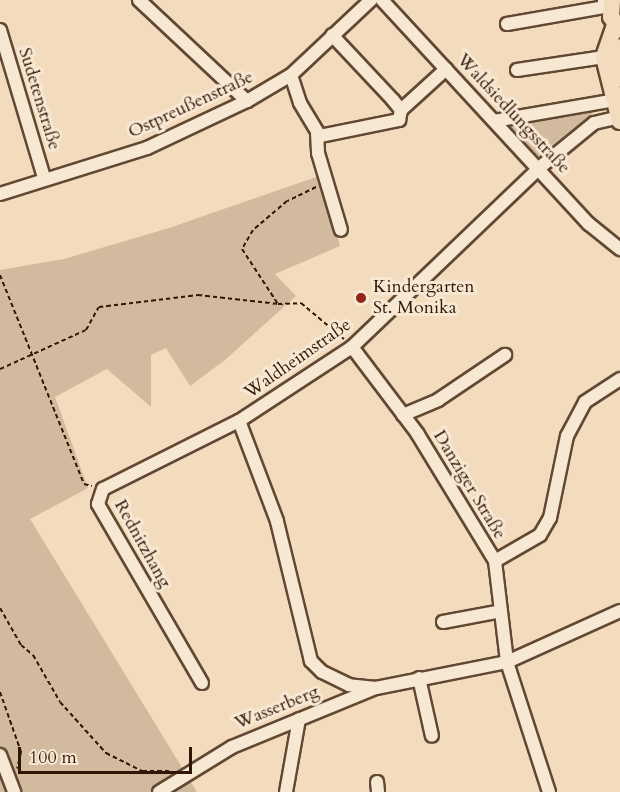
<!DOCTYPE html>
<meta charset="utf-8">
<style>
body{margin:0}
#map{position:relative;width:620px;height:792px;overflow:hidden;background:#f3dcbd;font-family:Cardo,serif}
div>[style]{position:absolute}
.green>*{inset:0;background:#d2ba9e}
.path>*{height:2px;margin-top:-1px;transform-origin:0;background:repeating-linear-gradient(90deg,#321605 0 4.5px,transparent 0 7.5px)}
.roads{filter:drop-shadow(2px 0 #624833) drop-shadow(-2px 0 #624833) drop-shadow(0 2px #624833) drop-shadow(0 -2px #624833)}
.minor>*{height:12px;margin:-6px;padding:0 6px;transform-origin:6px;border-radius:6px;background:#f7e8d4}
.major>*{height:16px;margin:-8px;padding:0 8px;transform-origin:8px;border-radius:8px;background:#f3dcbd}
.dots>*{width:16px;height:16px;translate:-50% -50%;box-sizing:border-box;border:3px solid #f7e8d4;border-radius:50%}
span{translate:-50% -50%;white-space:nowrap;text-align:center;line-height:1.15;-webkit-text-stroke:6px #f7e8d4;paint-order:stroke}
.street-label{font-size:18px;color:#321605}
.poi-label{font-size:18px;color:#321605}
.left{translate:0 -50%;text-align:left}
.scale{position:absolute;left:18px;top:747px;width:174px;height:27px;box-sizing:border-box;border:3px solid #321605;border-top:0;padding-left:8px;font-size:18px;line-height:21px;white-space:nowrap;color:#321605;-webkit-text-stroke:4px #f7e8d4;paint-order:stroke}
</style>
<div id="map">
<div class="green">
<div style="clip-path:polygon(601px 107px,538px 156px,507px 123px)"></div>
<div style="clip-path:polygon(322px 175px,340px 246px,275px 274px,296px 296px,225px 360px,190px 386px,166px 348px,151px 355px,151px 407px,107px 369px,55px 397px,88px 488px,30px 519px,197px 792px,0 792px,0 270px,64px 259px,169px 228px)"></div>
</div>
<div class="path">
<div style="left:316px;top:187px;width:32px;rotate:154deg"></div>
<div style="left:287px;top:201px;width:45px;rotate:139.5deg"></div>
<div style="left:253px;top:230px;width:22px;rotate:120deg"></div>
<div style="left:242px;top:249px;width:66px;rotate:56.8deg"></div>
<div style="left:278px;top:304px;width:23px;rotate:-2deg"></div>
<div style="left:301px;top:303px;width:56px;rotate:39.9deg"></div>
<div style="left:0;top:275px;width:225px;rotate:68.1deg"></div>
<div style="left:84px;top:484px;width:8px;rotate:14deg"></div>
<div style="left:0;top:369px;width:94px;rotate:-24.4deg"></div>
<div style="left:86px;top:330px;width:26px;rotate:-61deg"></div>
<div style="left:99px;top:307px;width:100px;rotate:-6.9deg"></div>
<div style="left:198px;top:295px;width:81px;rotate:6.4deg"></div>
<div style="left:0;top:608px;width:43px;rotate:60.4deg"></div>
<div style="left:21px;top:645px;width:16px;rotate:40deg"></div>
<div style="left:33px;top:655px;width:54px;rotate:60.1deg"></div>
<div style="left:60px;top:702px;width:69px;rotate:48deg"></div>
<div style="left:106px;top:753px;width:40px;rotate:26.6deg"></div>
<div style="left:142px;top:771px;width:27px"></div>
<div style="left:0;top:692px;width:64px;rotate:70.7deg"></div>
<div style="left:21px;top:752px;width:17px;rotate:103deg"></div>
</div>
<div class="roads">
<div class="minor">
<div style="left:139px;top:0;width:148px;rotate:43.1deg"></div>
<div style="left:382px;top:0;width:305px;rotate:47.3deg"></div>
<div style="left:589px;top:224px;width:40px;rotate:39deg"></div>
<div style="left:507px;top:24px;width:98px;rotate:-9.9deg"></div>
<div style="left:604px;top:7px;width:7px;rotate:-90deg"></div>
<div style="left:0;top:30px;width:154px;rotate:73.4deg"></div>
<div style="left:517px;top:70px;width:88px;rotate:-8.5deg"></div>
<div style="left:291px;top:75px;width:29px;rotate:72deg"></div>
<div style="left:300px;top:103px;width:39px;rotate:59deg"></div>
<div style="left:320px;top:136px;width:81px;rotate:-11.4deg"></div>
<div style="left:399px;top:120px;width:10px;rotate:-79deg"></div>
<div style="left:401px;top:110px;width:13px;rotate:-129deg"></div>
<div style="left:393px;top:100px;width:89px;rotate:-133.2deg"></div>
<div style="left:401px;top:110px;width:61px;rotate:-42.3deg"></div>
<div style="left:494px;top:121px;width:124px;rotate:-9.8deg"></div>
<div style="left:317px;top:133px;width:20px;rotate:87deg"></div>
<div style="left:318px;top:153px;width:80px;rotate:73.4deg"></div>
<div style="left:0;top:194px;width:154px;rotate:-17.4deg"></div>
<div style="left:147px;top:148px;width:110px;rotate:-25.2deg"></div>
<div style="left:247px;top:101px;width:51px;rotate:-30.6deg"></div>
<div style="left:291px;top:75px;width:110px;rotate:-43.2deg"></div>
<div style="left:352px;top:347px;width:108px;rotate:52.9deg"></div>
<div style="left:417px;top:433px;width:150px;rotate:58.6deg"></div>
<div style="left:495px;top:561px;width:102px;rotate:83.2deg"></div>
<div style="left:507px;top:662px;width:137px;rotate:72.1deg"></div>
<div style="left:403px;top:415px;width:38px;rotate:-23deg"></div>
<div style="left:438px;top:400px;width:81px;rotate:-33.9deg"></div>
<div style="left:495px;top:561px;width:52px;rotate:-30deg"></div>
<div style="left:540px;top:535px;width:20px;rotate:-60deg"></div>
<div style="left:550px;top:518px;width:84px;rotate:-78.3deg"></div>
<div style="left:567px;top:436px;width:38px;rotate:-62deg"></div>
<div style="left:585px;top:402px;width:42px;rotate:-33.3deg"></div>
<div style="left:443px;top:622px;width:59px;rotate:-10.7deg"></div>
<div style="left:419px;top:678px;width:59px;rotate:77.4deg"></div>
<div style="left:202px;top:683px;width:207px;rotate:-120.2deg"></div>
<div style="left:98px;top:504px;width:16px;rotate:-72deg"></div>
<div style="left:103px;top:489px;width:152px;rotate:-26.6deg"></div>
<div style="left:376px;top:688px;width:27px;rotate:-174deg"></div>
<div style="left:349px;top:685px;width:30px;rotate:-154deg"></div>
<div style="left:322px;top:672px;width:16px;rotate:-135deg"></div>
<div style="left:311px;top:661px;width:144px;rotate:-103.7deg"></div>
<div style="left:277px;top:521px;width:107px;rotate:-110.8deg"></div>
<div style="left:239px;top:421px;width:135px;rotate:-33.2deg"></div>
<div style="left:352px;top:347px;width:259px;rotate:-43.7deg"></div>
<div style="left:539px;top:168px;width:71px;rotate:-39.3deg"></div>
<div style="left:594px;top:123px;width:27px;rotate:-13deg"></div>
<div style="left:0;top:755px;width:40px;rotate:69deg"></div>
<div style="left:377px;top:782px;width:10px;rotate:84deg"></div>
<div style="left:159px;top:792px;width:86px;rotate:-31.7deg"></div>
<div style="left:232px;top:747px;width:156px;rotate:-22.3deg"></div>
<div style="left:376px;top:688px;width:134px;rotate:-11.2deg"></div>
<div style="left:507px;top:662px;width:124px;rotate:-24.3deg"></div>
<div style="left:286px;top:792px;width:74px;rotate:-79.9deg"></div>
</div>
<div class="major">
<div style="left:612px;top:0;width:17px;rotate:93deg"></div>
<div style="left:611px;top:17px;width:15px;rotate:53deg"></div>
<div style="left:615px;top:25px;width:34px;rotate:109deg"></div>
<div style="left:604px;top:57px;width:66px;rotate:76deg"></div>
<div style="left:614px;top:81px;width:34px;rotate:-80deg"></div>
</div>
</div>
<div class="dots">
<div style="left:361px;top:298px;background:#8f2418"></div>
</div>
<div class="street-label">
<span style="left:39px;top:99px;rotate:73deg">Sudetenstraße</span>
<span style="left:191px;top:105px;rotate:-25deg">Ostpreußenstraße</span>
<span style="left:513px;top:114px;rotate:47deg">Waldsiedlungsstraße</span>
<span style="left:298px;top:359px;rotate:-35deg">Waldheimstraße</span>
<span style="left:469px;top:485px;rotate:59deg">Danziger Straße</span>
<span style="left:142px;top:544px;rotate:61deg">Rednitzhang</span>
<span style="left:277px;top:708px;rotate:-22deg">Wasserberg</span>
</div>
<div class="poi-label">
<span class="left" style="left:373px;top:298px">Kindergarten<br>St. Monika</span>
</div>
<div class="scale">100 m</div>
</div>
